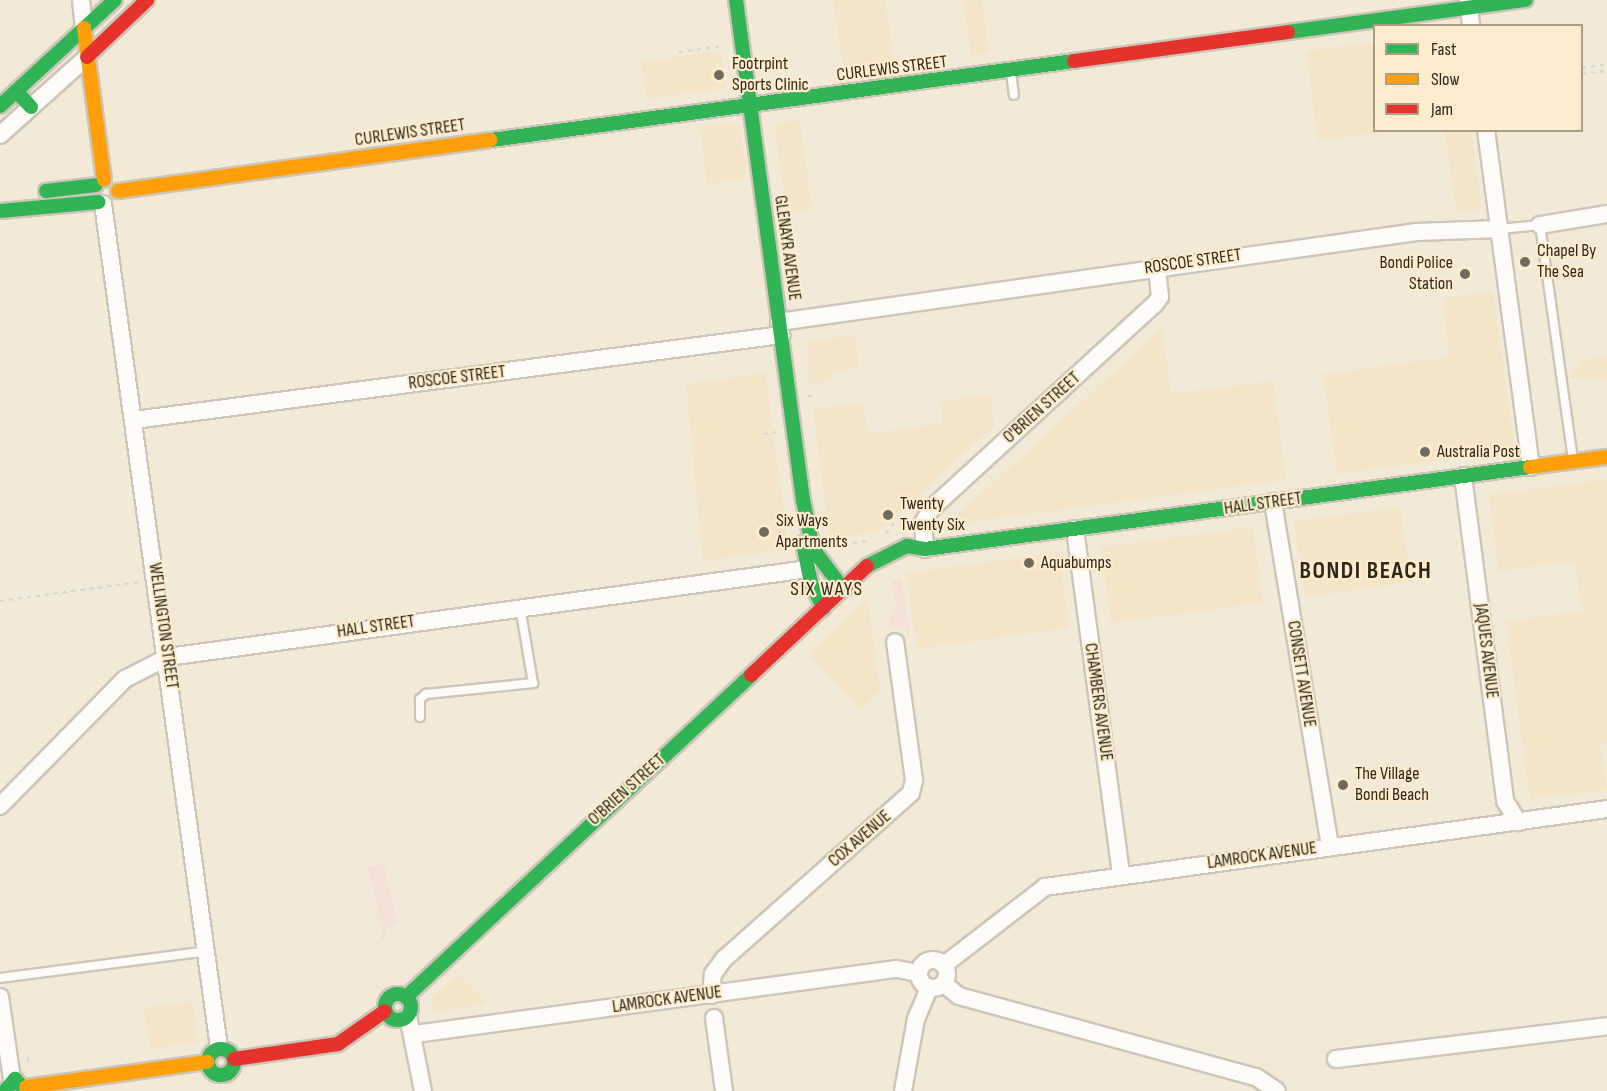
<!DOCTYPE html>
<style>
body{margin:0}
#map{position:relative;width:1607px;height:1091px;overflow:hidden;background:#f2e9d7;font-family:"Sofia Sans Condensed",sans-serif}
div>[style]{position:absolute}
.built>*{inset:0;background:#f4e5c6}
.green>*{inset:0;background:#f6dfd4}
.path>*{height:2px;margin-top:-1px;transform-origin:0;background:repeating-linear-gradient(90deg,#d8d5d0 0 4.5px,transparent 0 9px)}
.roads{filter:drop-shadow(2px 0 #cdc6b8) drop-shadow(-2px 0 #cdc6b8) drop-shadow(0 2px #cdc6b8) drop-shadow(0 -2px #cdc6b8)}
.lane>*{height:8px;margin:-4px;padding:0 4px;transform-origin:4px;border-radius:4px;background:#fdfcf9}
.street>*{height:16px;margin:-8px;padding:0 8px;transform-origin:8px;border-radius:8px;background:#fdfcf9}
.street>.ring{margin:-8px;padding:0;box-sizing:content-box;background:none;border:16px solid #fdfcf9;border-radius:50%}
.fast>*{height:14px;margin:-7px;padding:0 7px;transform-origin:7px;border-radius:7px;background:#30b455}
.fast>.ring{margin:-7px;padding:0;box-sizing:content-box;background:none;border:14px solid #30b455;border-radius:50%}
.slow>*{height:14px;margin:-7px;padding:0 7px;transform-origin:7px;border-radius:7px;background:#ff9f0a}
.jam>*{height:14px;margin:-7px;padding:0 7px;transform-origin:7px;border-radius:7px;background:#e5322d}
.dots>*{width:16px;height:16px;translate:-50% -50%;box-sizing:border-box;border:3px solid #fdedcc;border-radius:50%}
span{translate:-50% -50%;white-space:nowrap;text-align:center;line-height:1.15;-webkit-text-stroke:4.5px #fdedcc;paint-order:stroke}
.poi-label{font-size:18px;color:#2d271b}
.left{translate:0 -50%;text-align:left}
.right{translate:-100% -50%;text-align:right}
.street-label{font-size:18px;color:#2d271b}
.neighbourhood-label{font-size:20px;color:#2d271b;letter-spacing:1.5px}
.district-label{font-size:24px;color:#2d271b;font-weight:700;letter-spacing:1.5px}
.legend{position:absolute;left:1373px;top:24px;width:210px;height:108px;box-sizing:border-box;background:#fdedcc;border:2px solid #aa9e85;margin:0;padding:8px 10px;list-style:none;font-size:18px;color:#2d271b}
.legend li{display:flex;align-items:center;gap:12px;height:30px}
.legend b{width:30px;border:2px solid #aa9e85}
</style>
<div id="map">
<div class="built">
<div style="clip-path:polygon(833px 0,885px 0,895px 65px,844px 72px)"></div>
<div style="clip-path:polygon(963px 0,982px 0,989px 53px,971px 55px)"></div>
<div style="clip-path:polygon(1374px 42px,1374px 130px,1391px 131px,1318px 141px,1306px 51px)"></div>
<div style="clip-path:polygon(721px 51px,726px 88px,647px 99px,641px 62px)"></div>
<div style="clip-path:polygon(800px 120px,812px 210px,787px 213px,774px 124px)"></div>
<div style="clip-path:polygon(732px 122px,740px 128px,747px 179px,707px 184px,700px 126px)"></div>
<div style="clip-path:polygon(1445px 131px,1471px 131px,1482px 209px,1456px 212px)"></div>
<div style="clip-path:polygon(1493px 291px,1515px 450px,1337px 474px,1323px 374px,1450px 357px,1442px 298px)"></div>
<div style="clip-path:polygon(1162px 328px,1171px 394px,1273px 381px,1286px 480px,947px 525px)"></div>
<div style="clip-path:polygon(855px 335px,859px 368px,831px 372px,832px 381px,809px 385px,808px 341px)"></div>
<div style="clip-path:polygon(1607px 356px,1607px 380px,1572px 378px,1571px 368px,1579px 367px,1578px 361px)"></div>
<div style="clip-path:polygon(765px 373px,789px 549px,703px 561px,686px 384px)"></div>
<div style="clip-path:polygon(990px 394px,994px 426px,878px 532px,830px 539px,813px 409px,863px 402px,868px 434px,943px 423px,940px 402px)"></div>
<div style="clip-path:polygon(1607px 479px,1607px 742px,1600px 744px,1607px 790px,1530px 799px,1506px 621px,1582px 611px,1575px 561px,1499px 571px,1489px 495px)"></div>
<div style="clip-path:polygon(1400px 507px,1411px 582px,1305px 597px,1294px 521px)"></div>
<div style="clip-path:polygon(1253px 527px,1263px 603px,1111px 623px,1101px 547px)"></div>
<div style="clip-path:polygon(1059px 552px,1069px 628px,917px 649px,906px 573px)"></div>
<div style="clip-path:polygon(868px 598px,880px 691px,860px 710px,808px 653px)"></div>
<div style="clip-path:polygon(458px 973px,488px 1004px,433px 1012px,431px 998px)"></div>
<div style="clip-path:polygon(192px 1001px,198px 1042px,150px 1049px,144px 1008px)"></div>
</div>
<div class="green">
<div style="clip-path:polygon(901px 578px,910px 637px,903px 628px,887px 626px,896px 604px,891px 583px)"></div>
<div style="clip-path:polygon(384px 864px,397px 925px,385px 928px,387px 936px,378px 943px,383px 933px,368px 866px)"></div>
</div>
<div class="path">
<div style="left:679px;top:52px;width:45px;rotate:-7.6deg"></div>
<div style="left:1582px;top:68px;width:25px;rotate:-9deg"></div>
<div style="left:1582px;top:74px;width:25px;rotate:-7deg"></div>
<div style="left:808px;top:396px;width:9px;rotate:-6deg"></div>
<div style="left:764px;top:434px;width:12px;rotate:-9deg"></div>
<div style="left:886px;top:534px;width:16px;rotate:-55deg"></div>
<div style="left:835px;top:546px;width:32px;rotate:-9deg"></div>
<div style="left:0;top:601px;width:141px;rotate:-7.7deg"></div>
<div style="left:28px;top:1057px;width:9px;rotate:90deg"></div>
</div>
<div class="roads">
<div class="lane">
<div style="left:1011px;top:72px;width:23px;rotate:83deg"></div>
<div style="left:1500px;top:229px;width:40px;rotate:-5.7deg"></div>
<div style="left:1540px;top:225px;width:238px;rotate:82deg"></div>
<div style="left:420px;top:717px;width:18px;rotate:-90deg"></div>
<div style="left:420px;top:699px;width:8px;rotate:-40deg"></div>
<div style="left:426px;top:694px;width:108px;rotate:-5.9deg"></div>
<div style="left:533px;top:683px;width:77px;rotate:-99.7deg"></div>
<div style="left:0;top:978px;width:210px;rotate:-7.4deg"></div>
</div>
<div class="street">
<div style="left:81px;top:0;width:28px;rotate:84deg"></div>
<div style="left:1468px;top:0;width:26px;rotate:83deg"></div>
<div style="left:1486px;top:130px;width:340px;rotate:82.4deg"></div>
<div style="left:0;top:135px;width:117px;rotate:-41.9deg"></div>
<div style="left:103px;top:204px;width:852px;rotate:82.17deg"></div>
<div style="left:1540px;top:225px;width:68px;rotate:-9.3deg"></div>
<div style="left:779px;top:322px;width:644px;rotate:-8.03deg"></div>
<div style="left:1417px;top:232px;width:83px;rotate:-2.1deg"></div>
<div style="left:134px;top:420px;width:653px;rotate:-7.48deg"></div>
<div style="left:1463px;top:476px;width:328px;rotate:82.6deg"></div>
<div style="left:1505px;top:801px;width:25px;rotate:58deg"></div>
<div style="left:1273px;top:502px;width:350px;rotate:80.6deg"></div>
<div style="left:1075px;top:529px;width:349px;rotate:82.4deg"></div>
<div style="left:925px;top:549px;width:26px;rotate:-94deg"></div>
<div style="left:923px;top:523px;width:16px;rotate:-60deg"></div>
<div style="left:931px;top:509px;width:302px;rotate:-42.5deg"></div>
<div style="left:1154px;top:305px;width:10px;rotate:-53deg"></div>
<div style="left:1160px;top:297px;width:30px;rotate:-96deg"></div>
<div style="left:0;top:806px;width:178px;rotate:-45.5deg"></div>
<div style="left:125px;top:679px;width:48px;rotate:-27.1deg"></div>
<div style="left:168px;top:657px;width:646px;rotate:-7.83deg"></div>
<div class="ring" style="left:919px;top:960px;width:12px;height:12px"></div>
<div style="left:944px;top:965px;width:128px;rotate:-37.7deg"></div>
<div style="left:1045px;top:887px;width:567px;rotate:-7.9deg"></div>
<div style="left:944px;top:984px;width:19px;rotate:39deg"></div>
<div style="left:959px;top:996px;width:308px;rotate:15.3deg"></div>
<div style="left:1256px;top:1077px;width:25px;rotate:34deg"></div>
<div style="left:711px;top:995px;width:21px;rotate:-85deg"></div>
<div style="left:713px;top:974px;width:19px;rotate:-54deg"></div>
<div style="left:724px;top:959px;width:250px;rotate:-41.6deg"></div>
<div style="left:911px;top:793px;width:13px;rotate:-77deg"></div>
<div style="left:914px;top:780px;width:139px;rotate:-97.8deg"></div>
<div style="left:0;top:997px;width:83px;rotate:81.7deg"></div>
<div style="left:408px;top:1016px;width:76px;rotate:78.7deg"></div>
<div style="left:714px;top:1018px;width:74px;rotate:82.2deg"></div>
<div style="left:415px;top:1034px;width:486px;rotate:-7.7deg"></div>
<div style="left:897px;top:969px;width:21px;rotate:11deg"></div>
<div style="left:1336px;top:1059px;width:273px;rotate:-6.9deg"></div>
<div style="left:903px;top:1091px;width:73px;rotate:-79.8deg"></div>
<div style="left:916px;top:1019px;width:34px;rotate:-67deg"></div>
</div>
<div class="fast">
<div style="left:736px;top:0;width:504px;rotate:82.37deg"></div>
<div style="left:803px;top:500px;width:50px;rotate:78.5deg"></div>
<div style="left:813px;top:549px;width:51px;rotate:52.9deg"></div>
<div style="left:1288px;top:32px;width:240px;rotate:-7.7deg"></div>
<div style="left:16px;top:91px;width:22px;rotate:47deg"></div>
<div style="left:0;top:106px;width:156px;rotate:-42.7deg"></div>
<div style="left:491px;top:140px;width:588px;rotate:-7.72deg"></div>
<div style="left:46px;top:191px;width:50px;rotate:-6.8deg"></div>
<div style="left:0;top:211px;width:99px;rotate:-5.2deg"></div>
<div style="left:803px;top:543px;width:41px;rotate:78.7deg"></div>
<div style="left:811px;top:583px;width:28px;rotate:63deg"></div>
<div style="left:867px;top:566px;width:45px;rotate:-26.6deg"></div>
<div style="left:907px;top:546px;width:18px;rotate:9deg"></div>
<div style="left:925px;top:549px;width:611px;rotate:-7.72deg"></div>
<div class="ring" style="left:385px;top:994px;width:12px;height:12px"></div>
<div style="left:406px;top:997px;width:472px;rotate:-43deg"></div>
<div class="ring" style="left:208px;top:1049px;width:12px;height:12px"></div>
<div style="left:5px;top:1091px;width:16px;rotate:-50deg"></div>
<div style="left:15px;top:1079px;width:16px;rotate:47deg"></div>
</div>
<div class="slow">
<div style="left:84px;top:28px;width:153px;rotate:82.5deg"></div>
<div style="left:118px;top:191px;width:376px;rotate:-7.8deg"></div>
<div style="left:1530px;top:467px;width:78px;rotate:-7.4deg"></div>
<div style="left:26px;top:1087px;width:183px;rotate:-7.9deg"></div>
</div>
<div class="jam">
<div style="left:87px;top:57px;width:83px;rotate:-43.5deg"></div>
<div style="left:1074px;top:61px;width:216px;rotate:-7.7deg"></div>
<div style="left:751px;top:675px;width:159px;rotate:-43.2deg"></div>
<div style="left:234px;top:1059px;width:105px;rotate:-8.2deg"></div>
<div style="left:338px;top:1044px;width:57px;rotate:-35.1deg"></div>
</div>
</div>
<div class="dots">
<div style="left:719px;top:75px;background:#726b5d"></div>
<div style="left:1525px;top:262px;background:#726b5d"></div>
<div style="left:1465px;top:274px;background:#726b5d"></div>
<div style="left:1425px;top:452px;background:#726b5d"></div>
<div style="left:888px;top:515px;background:#726b5d"></div>
<div style="left:764px;top:532px;background:#726b5d"></div>
<div style="left:1029px;top:563px;background:#726b5d"></div>
<div style="left:1343px;top:785px;background:#726b5d"></div>
</div>
<div class="poi-label">
<span class="left" style="left:732px;top:75px">Footrpint<br>Sports Clinic</span>
<span class="left" style="left:1537px;top:262px">Chapel By<br>The Sea</span>
<span class="right" style="left:1453px;top:274px">Bondi Police<br>Station</span>
<span class="left" style="left:1437px;top:452px">Australia Post</span>
<span class="left" style="left:900px;top:515px">Twenty<br>Twenty Six</span>
<span class="left" style="left:776px;top:532px">Six Ways<br>Apartments</span>
<span class="left" style="left:1041px;top:563px">Aquabumps</span>
<span class="left" style="left:1355px;top:785px">The Village<br>Bondi Beach</span>
</div>
<div class="street-label">
<span style="left:892px;top:69px;rotate:-7deg">CURLEWIS STREET</span>
<span style="left:410px;top:133px;rotate:-8deg">CURLEWIS STREET</span>
<span style="left:787px;top:248px;rotate:82deg">GLENAYR AVENUE</span>
<span style="left:1193px;top:262px;rotate:-8deg">ROSCOE STREET</span>
<span style="left:457px;top:378px;rotate:-7deg">ROSCOE STREET</span>
<span style="left:1042px;top:408px;rotate:-42deg">O'BRIEN STREET</span>
<span style="left:1263px;top:504px;rotate:-8deg">HALL STREET</span>
<span style="left:163px;top:626px;rotate:82deg">WELLINGTON STREET</span>
<span style="left:376px;top:627px;rotate:-8deg">HALL STREET</span>
<span style="left:1486px;top:651px;rotate:83deg">JAQUES AVENUE</span>
<span style="left:1301px;top:674px;rotate:81deg">CONSETT AVENUE</span>
<span style="left:1098px;top:702px;rotate:82deg">CHAMBERS AVENUE</span>
<span style="left:627px;top:790px;rotate:-42deg">O'BRIEN STREET</span>
<span style="left:860px;top:839px;rotate:-41deg">COX AVENUE</span>
<span style="left:1262px;top:856px;rotate:-8deg">LAMROCK AVENUE</span>
<span style="left:667px;top:1000px;rotate:-8deg">LAMROCK AVENUE</span>
</div>
<div class="neighbourhood-label">
<span style="left:827px;top:589px">SIX WAYS</span>
</div>
<div class="district-label">
<span style="left:1366px;top:571px">BONDI BEACH</span>
</div>
<ul class="legend">
<li><b style="height:8px;background:#30b455"></b>Fast</li>
<li><b style="height:8px;background:#ff9f0a"></b>Slow</li>
<li><b style="height:8px;background:#e5322d"></b>Jam</li>
</ul>
</div>
